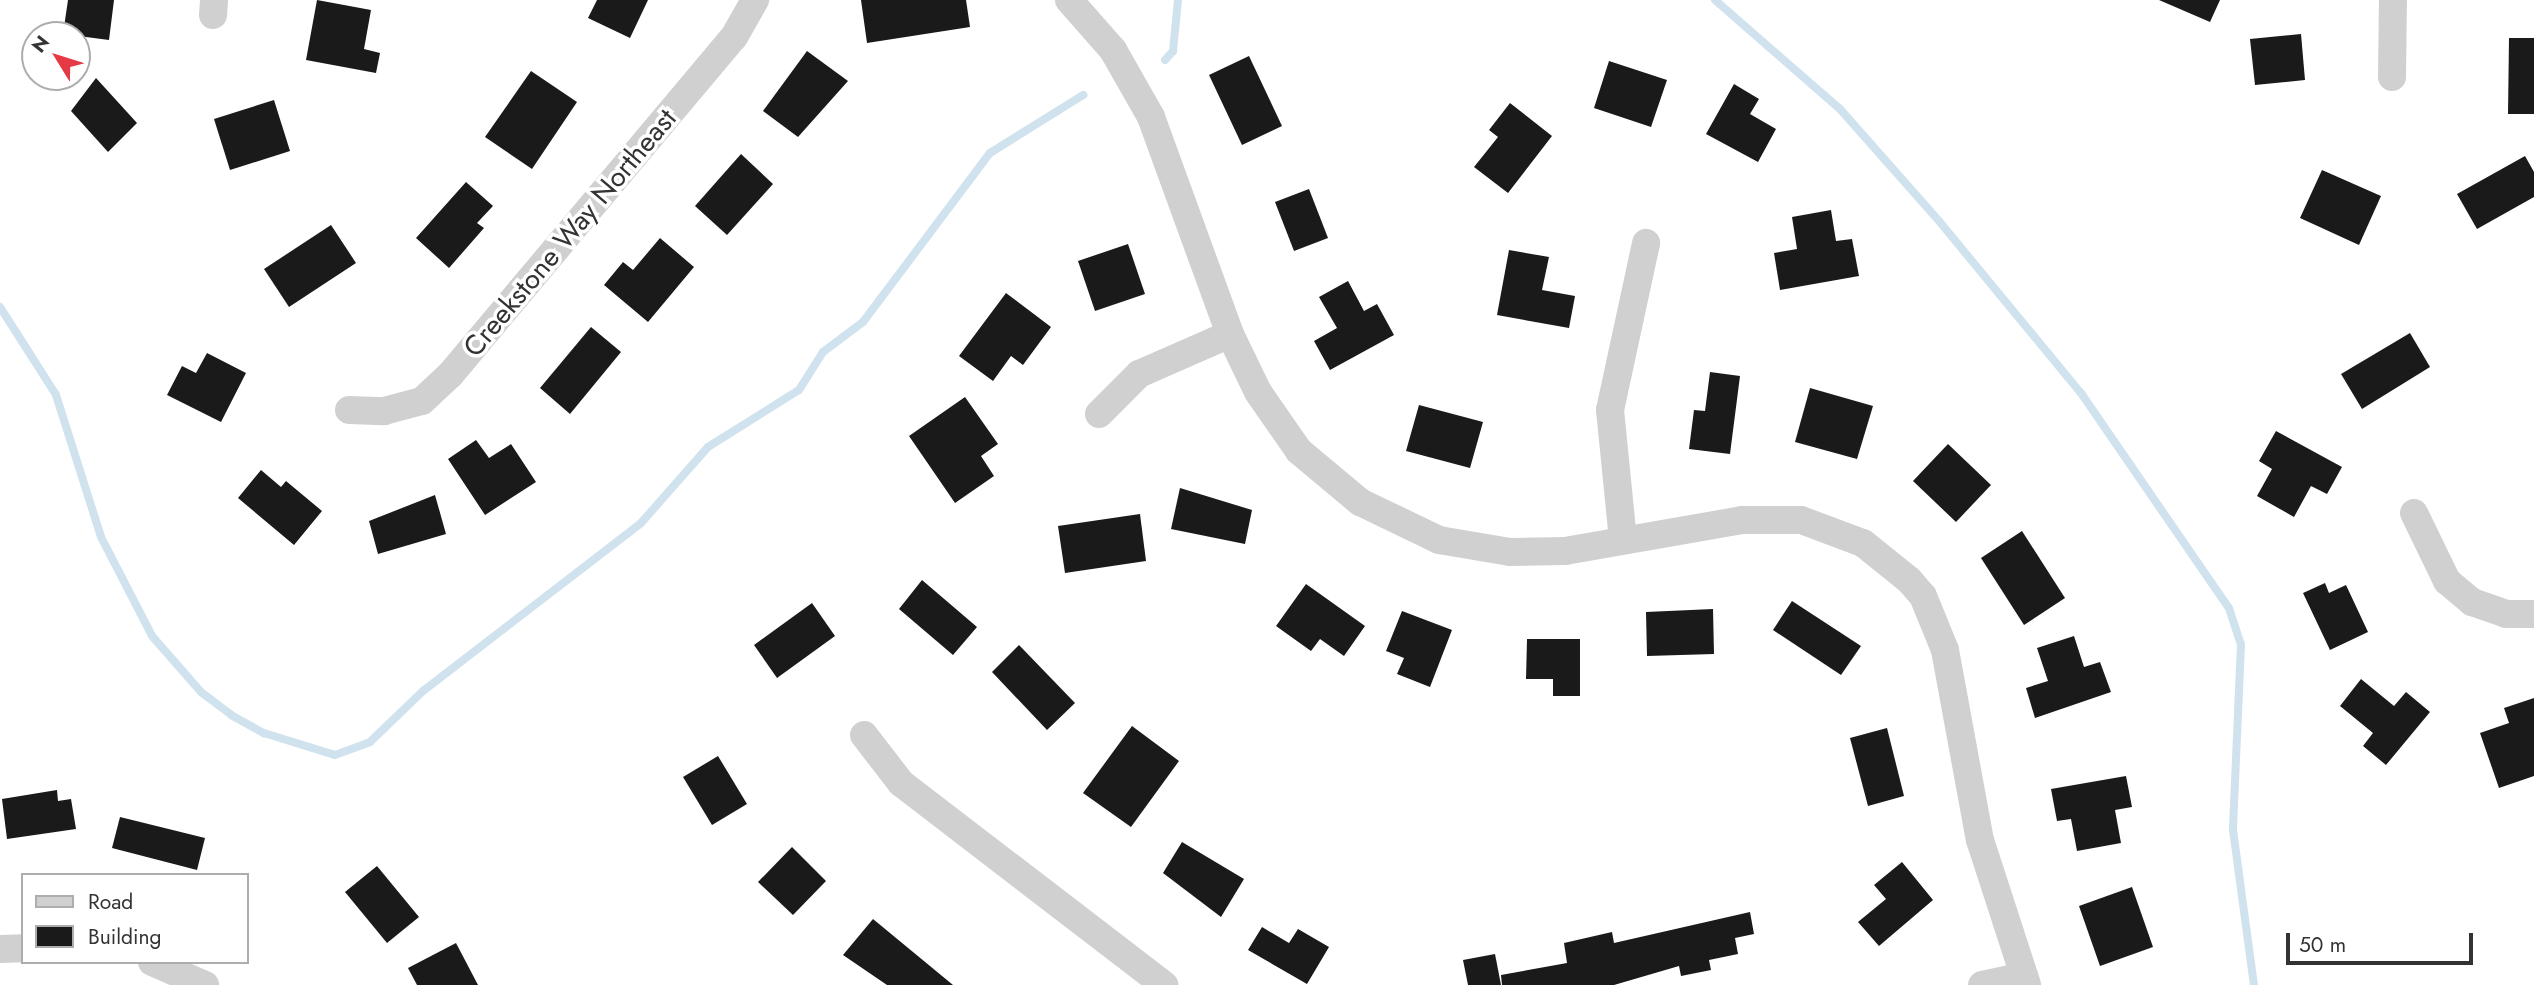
<!DOCTYPE html>
<style>
body{margin:0}
#map{position:relative;width:2534px;height:985px;overflow:hidden;background:#fff;font-family:Jost,sans-serif}
div>[style]{position:absolute}
.stream>*{height:8px;margin:-4px;padding:0 4px;transform-origin:4px;border-radius:4px;background:#cfe2ee}
.building>*{inset:0;background:#1a1a1a}
.minor>*{height:28px;margin:-14px;padding:0 14px;transform-origin:14px;border-radius:14px;background:#d0d0d0}
span{translate:-50% -50%;white-space:nowrap;text-align:center;line-height:1.15;-webkit-text-stroke:7px #fff;paint-order:stroke}
.street-label{font-size:28px;color:#333}
.legend{position:absolute;left:21px;top:873px;width:228px;height:91px;box-sizing:border-box;background:#fff;border:2px solid #adadad;margin:0;padding:9px 12px;list-style:none;font-size:21px;color:#333}
.legend li{display:flex;align-items:center;gap:14px;height:35px}
.legend b{width:35px;border:2px solid #adadad}
.north{position:absolute;left:21px;top:21px;width:70px;height:70px;box-sizing:border-box;background:#fff;border:2px solid #adadad;border-radius:50%;rotate:308deg;font-size:19px;font-weight:700;line-height:28px;text-align:center;color:#333}
.north::after{content:'';display:block;margin:auto;width:24px;height:32px;background:#e63946;clip-path:polygon(50% 0,100% 100%,50% 72%,0 100%)}
.scale{position:absolute;left:2286px;top:933px;width:187px;height:32px;box-sizing:border-box;border:4px solid #333;border-top:0;padding-left:9px;font-size:21px;line-height:24px;white-space:nowrap;color:#333;-webkit-text-stroke:5px #fff;paint-order:stroke}
</style>
<div id="map">
<div class="stream">
<div style="left:1715px;top:0;width:166px;rotate:41.1deg"></div>
<div style="left:1840px;top:109px;width:149px;rotate:48.5deg"></div>
<div style="left:1939px;top:221px;width:223px;rotate:50.5deg"></div>
<div style="left:2081px;top:393px;width:261px;rotate:55.5deg"></div>
<div style="left:2229px;top:608px;width:38px;rotate:72deg"></div>
<div style="left:2241px;top:644px;width:186px;rotate:92.5deg"></div>
<div style="left:2233px;top:830px;width:156px;rotate:82.3deg"></div>
<div style="left:1165px;top:60px;width:12px;rotate:-48deg"></div>
<div style="left:1173px;top:51px;width:51px;rotate:-84.4deg"></div>
<div style="left:0;top:307px;width:104px;rotate:57.5deg"></div>
<div style="left:56px;top:395px;width:149px;rotate:72.4deg"></div>
<div style="left:101px;top:537px;width:111px;rotate:62.7deg"></div>
<div style="left:152px;top:636px;width:74px;rotate:48.8deg"></div>
<div style="left:201px;top:692px;width:38px;rotate:37deg"></div>
<div style="left:231px;top:715px;width:38px;rotate:29deg"></div>
<div style="left:264px;top:733px;width:74px;rotate:17.2deg"></div>
<div style="left:335px;top:755px;width:37px;rotate:-20deg"></div>
<div style="left:370px;top:742px;width:74px;rotate:-43.9deg"></div>
<div style="left:423px;top:691px;width:275px;rotate:-37.6deg"></div>
<div style="left:641px;top:523px;width:101px;rotate:-48.6deg"></div>
<div style="left:708px;top:447px;width:107px;rotate:-32.1deg"></div>
<div style="left:799px;top:390px;width:45px;rotate:-57.7deg"></div>
<div style="left:823px;top:352px;width:50px;rotate:-36.9deg"></div>
<div style="left:863px;top:322px;width:211px;rotate:-53.1deg"></div>
<div style="left:990px;top:153px;width:110px;rotate:-31.9deg"></div>
</div>
<div class="building">
<div style="clip-path:polygon(68px 0,114px 0,109px 40px,63px 34px)"></div>
<div style="clip-path:polygon(317px 0,371px 10px,364px 49px,380px 53px,376px 73px,306px 60px)"></div>
<div style="clip-path:polygon(597px 0,648px 0,630px 38px,588px 18px)"></div>
<div style="clip-path:polygon(861px 0,966px 0,970px 27px,867px 43px)"></div>
<div style="clip-path:polygon(2159px 0,2220px 0,2210px 22px)"></div>
<div style="clip-path:polygon(2301px 34px,2305px 80px,2255px 85px,2250px 39px)"></div>
<div style="clip-path:polygon(2509px 38px,2534px 38px,2534px 114px,2508px 114px)"></div>
<div style="clip-path:polygon(807px 51px,848px 81px,798px 137px,763px 111px)"></div>
<div style="clip-path:polygon(1249px 56px,1282px 126px,1242px 145px,1209px 75px)"></div>
<div style="clip-path:polygon(1609px 61px,1667px 80px,1651px 127px,1594px 108px)"></div>
<div style="clip-path:polygon(531px 71px,577px 102px,532px 169px,485px 137px)"></div>
<div style="clip-path:polygon(96px 78px,137px 123px,108px 152px,71px 111px)"></div>
<div style="clip-path:polygon(1734px 84px,1759px 99px,1750px 114px,1776px 129px,1758px 162px,1706px 134px)"></div>
<div style="clip-path:polygon(274px 100px,290px 151px,230px 170px,214px 119px)"></div>
<div style="clip-path:polygon(1510px 103px,1552px 136px,1508px 193px,1474px 167px,1498px 137px,1489px 130px)"></div>
<div style="clip-path:polygon(741px 154px,773px 184px,727px 235px,695px 206px)"></div>
<div style="clip-path:polygon(2525px 156px,2534px 172px,2534px 197px,2477px 229px,2457px 194px)"></div>
<div style="clip-path:polygon(2322px 170px,2381px 196px,2359px 245px,2300px 218px)"></div>
<div style="clip-path:polygon(466px 182px,493px 206px,477px 223px,484px 228px,449px 268px,416px 238px)"></div>
<div style="clip-path:polygon(1309px 189px,1328px 238px,1294px 251px,1275px 202px)"></div>
<div style="clip-path:polygon(1831px 210px,1836px 241px,1852px 239px,1859px 276px,1780px 290px,1774px 253px,1797px 249px,1792px 217px)"></div>
<div style="clip-path:polygon(331px 225px,356px 263px,289px 307px,264px 269px)"></div>
<div style="clip-path:polygon(660px 238px,694px 267px,648px 322px,604px 285px,623px 262px,633px 270px)"></div>
<div style="clip-path:polygon(1128px 244px,1145px 294px,1095px 311px,1078px 261px)"></div>
<div style="clip-path:polygon(1509px 250px,1549px 257px,1542px 290px,1575px 296px,1569px 328px,1497px 315px)"></div>
<div style="clip-path:polygon(1348px 281px,1364px 311px,1377px 304px,1394px 335px,1330px 370px,1314px 341px,1337px 328px,1319px 297px)"></div>
<div style="clip-path:polygon(1006px 293px,1051px 327px,1023px 365px,1011px 356px,993px 381px,959px 356px)"></div>
<div style="clip-path:polygon(591px 327px,621px 352px,570px 414px,540px 388px)"></div>
<div style="clip-path:polygon(2410px 333px,2430px 367px,2362px 409px,2341px 374px)"></div>
<div style="clip-path:polygon(207px 353px,246px 373px,221px 422px,167px 395px,182px 366px,196px 373px)"></div>
<div style="clip-path:polygon(1710px 372px,1740px 376px,1730px 454px,1689px 449px,1694px 410px,1705px 411px)"></div>
<div style="clip-path:polygon(1810px 388px,1873px 406px,1857px 459px,1795px 442px)"></div>
<div style="clip-path:polygon(965px 397px,998px 444px,981px 456px,994px 476px,955px 503px,909px 436px)"></div>
<div style="clip-path:polygon(1419px 405px,1483px 422px,1470px 468px,1406px 451px)"></div>
<div style="clip-path:polygon(2276px 431px,2342px 467px,2327px 494px,2311px 486px,2294px 517px,2257px 496px,2272px 469px,2259px 461px)"></div>
<div style="clip-path:polygon(476px 440px,489px 458px,511px 444px,536px 482px,485px 515px,448px 459px)"></div>
<div style="clip-path:polygon(1948px 444px,1991px 485px,1956px 522px,1913px 481px)"></div>
<div style="clip-path:polygon(261px 470px,281px 487px,286px 481px,322px 511px,294px 545px,238px 498px)"></div>
<div style="clip-path:polygon(1180px 488px,1252px 510px,1245px 544px,1171px 529px)"></div>
<div style="clip-path:polygon(435px 495px,446px 534px,378px 554px,369px 521px)"></div>
<div style="clip-path:polygon(1140px 514px,1146px 561px,1065px 573px,1058px 526px)"></div>
<div style="clip-path:polygon(2022px 531px,2065px 598px,2024px 625px,1981px 558px)"></div>
<div style="clip-path:polygon(922px 580px,977px 627px,953px 655px,899px 609px)"></div>
<div style="clip-path:polygon(2325px 583px,2329px 593px,2346px 585px,2368px 632px,2330px 650px,2303px 593px)"></div>
<div style="clip-path:polygon(1306px 584px,1365px 626px,1344px 656px,1320px 639px,1311px 651px,1276px 626px)"></div>
<div style="clip-path:polygon(1792px 601px,1861px 646px,1841px 675px,1773px 630px)"></div>
<div style="clip-path:polygon(812px 603px,835px 636px,777px 678px,754px 645px)"></div>
<div style="clip-path:polygon(1713px 609px,1714px 654px,1647px 656px,1646px 612px)"></div>
<div style="clip-path:polygon(1402px 611px,1452px 630px,1430px 687px,1397px 674px,1404px 658px,1386px 651px)"></div>
<div style="clip-path:polygon(2074px 636px,2084px 667px,2100px 662px,2111px 692px,2035px 718px,2026px 688px,2048px 681px,2037px 648px)"></div>
<div style="clip-path:polygon(1527px 639px,1580px 639px,1580px 696px,1553px 696px,1553px 679px,1526px 679px)"></div>
<div style="clip-path:polygon(1019px 645px,1075px 703px,1047px 730px,992px 672px)"></div>
<div style="clip-path:polygon(2361px 679px,2394px 706px,2406px 692px,2430px 712px,2386px 765px,2363px 746px,2373px 733px,2340px 706px)"></div>
<div style="clip-path:polygon(2534px 698px,2534px 776px,2499px 788px,2480px 733px,2509px 723px,2504px 708px)"></div>
<div style="clip-path:polygon(1132px 726px,1179px 761px,1131px 827px,1083px 793px)"></div>
<div style="clip-path:polygon(1887px 728px,1904px 796px,1868px 806px,1850px 738px)"></div>
<div style="clip-path:polygon(718px 756px,747px 804px,712px 825px,683px 777px)"></div>
<div style="clip-path:polygon(2126px 776px,2132px 807px,2115px 810px,2121px 843px,2077px 851px,2071px 819px,2057px 821px,2051px 789px)"></div>
<div style="clip-path:polygon(57px 790px,58px 801px,71px 799px,76px 829px,7px 839px,2px 799px)"></div>
<div style="clip-path:polygon(120px 817px,205px 838px,197px 870px,112px 848px)"></div>
<div style="clip-path:polygon(1182px 842px,1244px 879px,1221px 917px,1163px 873px)"></div>
<div style="clip-path:polygon(792px 847px,826px 881px,793px 915px,758px 882px)"></div>
<div style="clip-path:polygon(1902px 862px,1933px 900px,1879px 946px,1858px 922px,1886px 899px,1874px 885px)"></div>
<div style="clip-path:polygon(377px 866px,419px 917px,387px 943px,345px 892px)"></div>
<div style="clip-path:polygon(2132px 887px,2153px 947px,2100px 966px,2079px 906px)"></div>
<div style="clip-path:polygon(1750px 912px,1754px 934px,1735px 938px,1738px 954px,1709px 960px,1711px 970px,1681px 976px,1679px 966px,1614px 985px,1502px 985px,1501px 975px,1567px 963px,1564px 943px,1612px 932px,1614px 943px)"></div>
<div style="clip-path:polygon(873px 919px,953px 985px,887px 985px,843px 955px)"></div>
<div style="clip-path:polygon(1262px 927px,1289px 943px,1298px 929px,1329px 947px,1307px 984px,1248px 950px)"></div>
<div style="clip-path:polygon(456px 943px,478px 985px,417px 985px,408px 968px)"></div>
<div style="clip-path:polygon(1495px 954px,1501px 985px,1468px 985px,1463px 960px)"></div>
</div>
<div class="minor">
<div style="left:1069px;top:0;width:67px;rotate:48.7deg"></div>
<div style="left:1113px;top:50px;width:77px;rotate:60.4deg"></div>
<div style="left:1151px;top:117px;width:231px;rotate:70deg"></div>
<div style="left:1230px;top:334px;width:64px;rotate:64.2deg"></div>
<div style="left:1258px;top:392px;width:72px;rotate:55.2deg"></div>
<div style="left:1299px;top:451px;width:80px;rotate:39.9deg"></div>
<div style="left:1360px;top:502px;width:88px;rotate:25.7deg"></div>
<div style="left:1439px;top:540px;width:72px;rotate:9.6deg"></div>
<div style="left:1510px;top:552px;width:55px;rotate:-1deg"></div>
<div style="left:1565px;top:551px;width:180px;rotate:-9.9deg"></div>
<div style="left:1742px;top:520px;width:59px"></div>
<div style="left:1801px;top:520px;width:66px;rotate:20.4deg"></div>
<div style="left:1863px;top:543px;width:59px;rotate:38.8deg"></div>
<div style="left:1909px;top:580px;width:21px;rotate:49deg"></div>
<div style="left:1923px;top:596px;width:58px;rotate:67.8deg"></div>
<div style="left:1945px;top:650px;width:193px;rotate:79.6deg"></div>
<div style="left:1980px;top:840px;width:152px;rotate:72deg"></div>
<div style="left:213px;top:15px;width:15px;rotate:-86deg"></div>
<div style="left:2392px;top:77px;width:77px;rotate:-89.3deg"></div>
<div style="left:349px;top:410px;width:35px;rotate:2deg"></div>
<div style="left:384px;top:411px;width:39px;rotate:-15deg"></div>
<div style="left:422px;top:401px;width:38px;rotate:-43deg"></div>
<div style="left:450px;top:375px;width:441px;rotate:-50deg"></div>
<div style="left:734px;top:37px;width:43px;rotate:-60.4deg"></div>
<div style="left:1099px;top:414px;width:57px;rotate:-45deg"></div>
<div style="left:1139px;top:374px;width:99px;rotate:-23.7deg"></div>
<div style="left:2414px;top:513px;width:76px;rotate:64.1deg"></div>
<div style="left:2447px;top:581px;width:33px;rotate:40deg"></div>
<div style="left:2472px;top:602px;width:36px;rotate:19deg"></div>
<div style="left:2506px;top:614px;width:28px"></div>
<div style="left:1623px;top:540px;width:131px;rotate:-95.7deg"></div>
<div style="left:1610px;top:410px;width:171px;rotate:-77.8deg"></div>
<div style="left:864px;top:735px;width:61px;rotate:52.4deg"></div>
<div style="left:901px;top:783px;width:332px;rotate:37.5deg"></div>
<div style="left:0;top:949px;width:23px;rotate:-2deg"></div>
<div style="left:152px;top:962px;width:58px;rotate:23.5deg"></div>
<div style="left:1982px;top:985px;width:43px;rotate:-12.1deg"></div>
</div>
<div class="street-label">
<span style="left:570px;top:233px;rotate:-50deg">Creekstone Way Northeast</span>
</div>
<ul class="legend">
<li><b style="height:9px;background:#d0d0d0"></b>Road</li>
<li><b style="height:19px;background:#1a1a1a"></b>Building</li>
</ul>
<div class="north">N</div>
<div class="scale">50 m</div>
</div>
